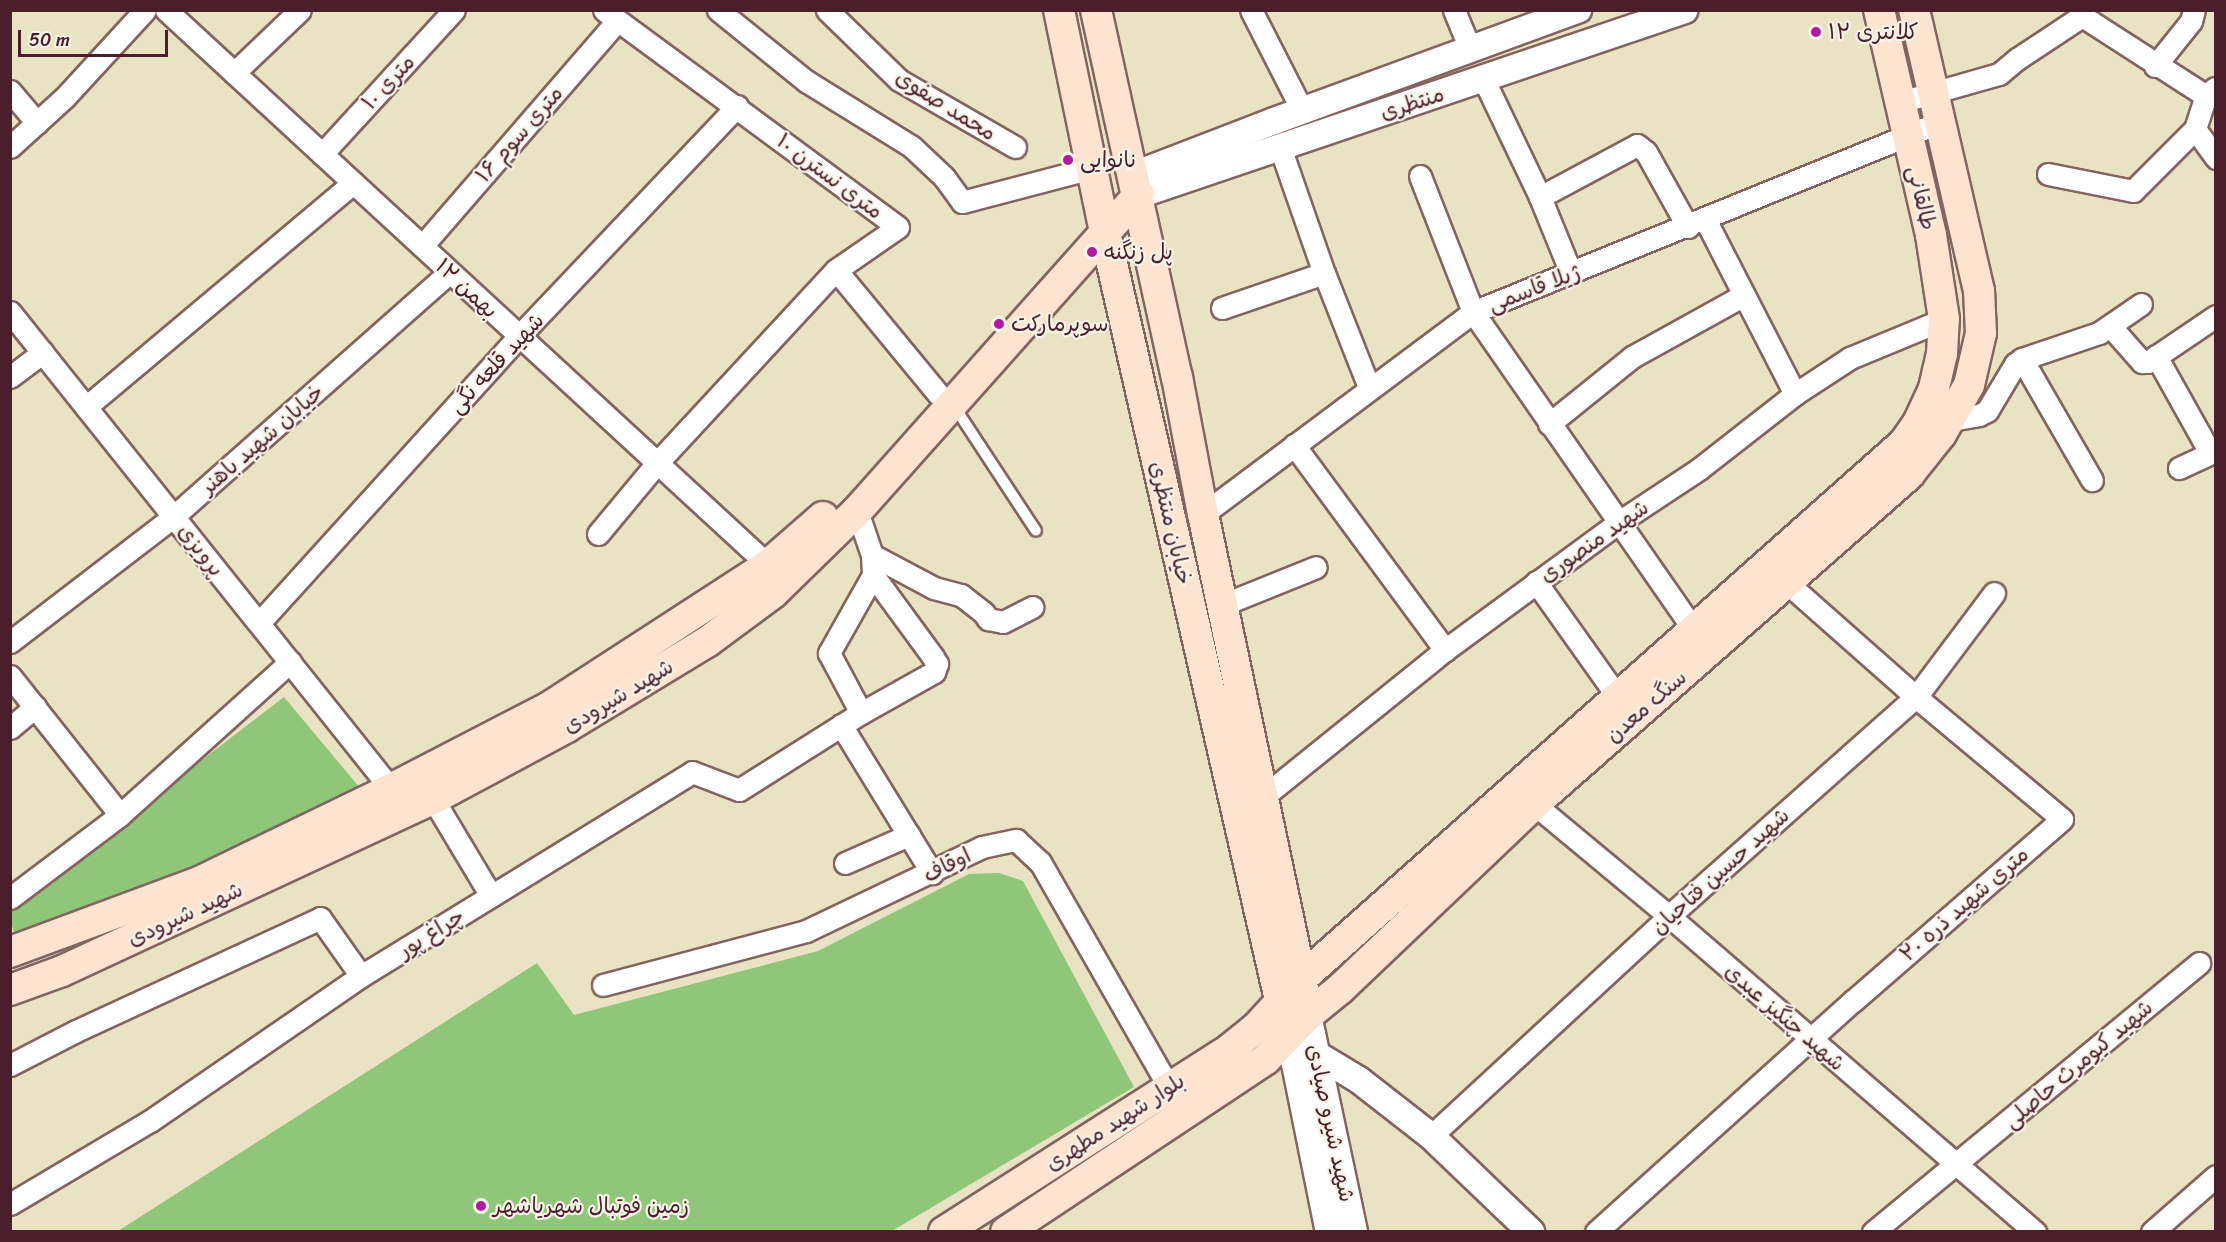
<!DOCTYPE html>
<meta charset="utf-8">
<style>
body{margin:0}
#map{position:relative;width:2226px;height:1242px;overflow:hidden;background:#e9e3c3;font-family:Sriracha,"Playpen Sans Arabic",sans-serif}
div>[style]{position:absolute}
.green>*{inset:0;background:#90c679}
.roads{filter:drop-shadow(2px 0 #826460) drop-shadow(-2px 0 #826460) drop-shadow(0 2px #826460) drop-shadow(0 -2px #826460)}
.service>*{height:10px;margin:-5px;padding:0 5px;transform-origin:5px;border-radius:5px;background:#fff}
.minor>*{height:21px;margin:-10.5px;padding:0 10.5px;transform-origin:10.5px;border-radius:10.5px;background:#fff}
.tertiary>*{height:26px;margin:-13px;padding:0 13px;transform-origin:13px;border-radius:13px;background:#fff}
.secondary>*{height:30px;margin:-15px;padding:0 15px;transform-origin:15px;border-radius:15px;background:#fde4d1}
.dots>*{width:16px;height:16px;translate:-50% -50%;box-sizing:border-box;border:3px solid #f7f3e8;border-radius:50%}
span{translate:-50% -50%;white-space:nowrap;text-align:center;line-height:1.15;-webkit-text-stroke:4.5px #f7f3e8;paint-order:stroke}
.poi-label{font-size:22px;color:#4a1f2b}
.left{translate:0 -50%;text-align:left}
.street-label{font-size:22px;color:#4a1f2b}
.frame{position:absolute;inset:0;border:12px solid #4a1f2b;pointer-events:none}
.scale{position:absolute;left:18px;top:30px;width:150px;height:27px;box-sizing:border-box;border:3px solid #4a1f2b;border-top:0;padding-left:8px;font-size:18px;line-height:21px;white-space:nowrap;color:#4a1f2b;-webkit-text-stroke:4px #f7f3e8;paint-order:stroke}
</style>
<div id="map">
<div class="green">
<div style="clip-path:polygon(284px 697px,365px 794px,19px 947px,11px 923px,10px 907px)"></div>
<div style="clip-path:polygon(999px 873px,1023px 881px,1134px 1087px,892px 1231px,118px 1231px,537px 963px,574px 1015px,818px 951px,969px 874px)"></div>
</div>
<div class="roads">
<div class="service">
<div style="left:954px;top:406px;width:149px;rotate:56.7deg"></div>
</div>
<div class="minor">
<div style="left:166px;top:10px;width:819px;rotate:42.67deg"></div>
<div style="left:718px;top:10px;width:113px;rotate:38.9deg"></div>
<div style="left:806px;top:81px;width:123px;rotate:31.8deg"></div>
<div style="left:911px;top:146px;width:45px;rotate:43.2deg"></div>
<div style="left:944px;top:177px;width:31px;rotate:54deg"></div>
<div style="left:962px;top:202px;width:134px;rotate:-14.7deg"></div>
<div style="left:827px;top:10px;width:100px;rotate:44.2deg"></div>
<div style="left:899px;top:80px;width:134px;rotate:30deg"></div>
<div style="left:1251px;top:10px;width:112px;rotate:63deg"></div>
<div style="left:1454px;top:10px;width:42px;rotate:67.7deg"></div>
<div style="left:2155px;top:66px;width:58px;rotate:-51.3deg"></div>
<div style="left:2191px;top:21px;width:11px;rotate:-75deg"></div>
<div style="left:234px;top:73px;width:91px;rotate:-43.7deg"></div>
<div style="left:1484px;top:80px;width:130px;rotate:64.4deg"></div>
<div style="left:1540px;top:197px;width:82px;rotate:67.8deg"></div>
<div style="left:10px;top:91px;width:42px;rotate:49.8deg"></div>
<div style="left:1900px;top:102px;width:103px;rotate:-15.8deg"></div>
<div style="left:1999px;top:74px;width:23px;rotate:-40deg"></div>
<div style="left:2017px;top:59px;width:78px;rotate:-33.5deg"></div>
<div style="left:2082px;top:16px;width:148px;rotate:32.8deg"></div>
<div style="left:2195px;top:129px;width:36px;rotate:54deg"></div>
<div style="left:10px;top:147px;width:74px;rotate:-42.3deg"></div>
<div style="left:65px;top:97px;width:118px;rotate:-47.4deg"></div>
<div style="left:1280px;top:147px;width:133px;rotate:70.8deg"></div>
<div style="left:1324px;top:273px;width:123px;rotate:68.5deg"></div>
<div style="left:322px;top:154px;width:195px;rotate:-47.5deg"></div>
<div style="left:2048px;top:174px;width:87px;rotate:11.3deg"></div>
<div style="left:2133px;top:191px;width:88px;rotate:-45deg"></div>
<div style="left:2195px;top:129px;width:35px;rotate:-72deg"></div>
<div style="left:2206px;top:96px;width:12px;rotate:-42deg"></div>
<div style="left:1420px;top:176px;width:146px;rotate:68.7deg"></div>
<div style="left:1473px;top:312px;width:385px;rotate:55.2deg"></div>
<div style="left:1540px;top:197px;width:110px;rotate:-28.2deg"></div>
<div style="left:1637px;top:145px;width:11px;rotate:38deg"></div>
<div style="left:1646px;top:152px;width:86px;rotate:60.8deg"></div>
<div style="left:1705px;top:219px;width:197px;rotate:62.8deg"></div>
<div style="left:422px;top:246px;width:296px;rotate:-49.1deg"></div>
<div style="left:836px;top:270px;width:162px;rotate:50.5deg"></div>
<div style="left:1222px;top:308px;width:108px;rotate:-18.9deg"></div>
<div style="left:10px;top:312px;width:610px;rotate:51.38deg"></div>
<div style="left:2111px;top:327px;width:47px;rotate:48.5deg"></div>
<div style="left:2142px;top:362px;width:6px"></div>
<div style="left:2148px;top:362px;width:82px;rotate:-34.1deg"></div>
<div style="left:2156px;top:356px;width:109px;rotate:60.8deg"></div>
<div style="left:2209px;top:451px;width:4px;rotate:117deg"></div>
<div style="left:2207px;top:455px;width:31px;rotate:155deg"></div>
<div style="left:2022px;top:359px;width:140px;rotate:60deg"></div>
<div style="left:10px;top:377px;width:41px;rotate:-37.1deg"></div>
<div style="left:86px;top:407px;width:349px;rotate:-40deg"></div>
<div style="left:1951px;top:420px;width:28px;rotate:-10deg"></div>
<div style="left:1979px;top:415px;width:9px;rotate:-27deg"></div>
<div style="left:1987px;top:411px;width:55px;rotate:-59.2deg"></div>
<div style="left:2015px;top:364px;width:9px;rotate:-36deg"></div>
<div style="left:2022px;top:359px;width:81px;rotate:-18.7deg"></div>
<div style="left:2099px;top:333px;width:51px;rotate:-34.6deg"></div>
<div style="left:1549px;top:424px;width:107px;rotate:-38.9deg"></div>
<div style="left:1632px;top:357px;width:128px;rotate:-29deg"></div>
<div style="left:1294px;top:445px;width:255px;rotate:53.6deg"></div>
<div style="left:857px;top:511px;width:46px;rotate:71.2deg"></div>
<div style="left:872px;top:555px;width:20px;rotate:87deg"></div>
<div style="left:873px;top:575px;width:90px;rotate:119.4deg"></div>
<div style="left:829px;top:653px;width:68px;rotate:61.9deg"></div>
<div style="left:1203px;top:514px;width:337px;rotate:-36.8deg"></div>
<div style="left:1473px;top:312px;width:502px;rotate:-22.12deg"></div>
<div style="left:598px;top:534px;width:92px;rotate:-50.3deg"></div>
<div style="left:657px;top:463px;width:263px;rotate:-47.2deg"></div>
<div style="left:836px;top:270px;width:75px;rotate:-34.7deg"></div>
<div style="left:898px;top:227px;width:365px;rotate:-143.6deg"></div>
<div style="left:872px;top:555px;width:70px;rotate:28deg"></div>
<div style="left:934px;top:588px;width:28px;rotate:15deg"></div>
<div style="left:961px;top:595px;width:28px;rotate:38deg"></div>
<div style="left:983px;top:612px;width:9px;rotate:54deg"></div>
<div style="left:988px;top:619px;width:15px;rotate:11deg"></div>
<div style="left:1003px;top:622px;width:33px;rotate:-27deg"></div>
<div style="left:1536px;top:582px;width:140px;rotate:54.6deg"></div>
<div style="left:1222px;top:605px;width:101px;rotate:-22deg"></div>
<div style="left:259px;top:623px;width:387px;rotate:-47.8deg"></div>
<div style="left:519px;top:336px;width:317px;rotate:-46.5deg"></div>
<div style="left:10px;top:642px;width:207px;rotate:-37.5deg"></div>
<div style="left:174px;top:516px;width:368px;rotate:-41.5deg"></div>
<div style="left:10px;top:676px;width:177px;rotate:51.6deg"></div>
<div style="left:841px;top:725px;width:174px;rotate:58.4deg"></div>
<div style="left:10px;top:728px;width:33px;rotate:-40deg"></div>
<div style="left:1264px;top:796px;width:233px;rotate:-38.9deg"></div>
<div style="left:1445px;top:650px;width:216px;rotate:-36.3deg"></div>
<div style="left:1619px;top:522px;width:96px;rotate:-33.5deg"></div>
<div style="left:1699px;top:469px;width:122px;rotate:-38deg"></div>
<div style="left:1795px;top:394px;width:66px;rotate:-33.2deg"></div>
<div style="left:1850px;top:358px;width:102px;rotate:-22.5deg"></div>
<div style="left:433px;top:799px;width:113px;rotate:59.1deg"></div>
<div style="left:1534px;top:804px;width:175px;rotate:39.7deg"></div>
<div style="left:1669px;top:916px;width:484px;rotate:40.8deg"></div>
<div style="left:845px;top:863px;width:70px;rotate:-23.6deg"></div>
<div style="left:10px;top:898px;width:138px;rotate:-37deg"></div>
<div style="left:120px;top:815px;width:229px;rotate:-42deg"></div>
<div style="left:603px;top:985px;width:210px;rotate:-14.9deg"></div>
<div style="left:806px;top:931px;width:195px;rotate:-25.5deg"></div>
<div style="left:982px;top:847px;width:35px;rotate:-12deg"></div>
<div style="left:1016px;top:840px;width:33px;rotate:43deg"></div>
<div style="left:1040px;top:862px;width:259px;rotate:60.2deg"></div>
<div style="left:10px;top:1065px;width:74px;rotate:-27.3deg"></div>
<div style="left:76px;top:1031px;width:269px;rotate:-24.8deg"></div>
<div style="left:320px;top:918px;width:71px;rotate:54.7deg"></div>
<div style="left:1431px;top:1136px;width:324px;rotate:-42.7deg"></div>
<div style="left:1669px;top:916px;width:330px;rotate:-41.6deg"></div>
<div style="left:1916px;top:697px;width:130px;rotate:-53.1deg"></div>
<div style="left:10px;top:1204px;width:163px;rotate:-30.7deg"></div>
<div style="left:150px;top:1121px;width:256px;rotate:-34.5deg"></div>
<div style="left:361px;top:976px;width:389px;rotate:-31.6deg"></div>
<div style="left:692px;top:772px;width:50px;rotate:21deg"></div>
<div style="left:739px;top:790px;width:144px;rotate:-32.3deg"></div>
<div style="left:861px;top:713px;width:84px;rotate:-29.3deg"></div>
<div style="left:934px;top:672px;width:9px;rotate:-69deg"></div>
<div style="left:937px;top:664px;width:8px;rotate:-120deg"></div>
<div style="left:933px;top:657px;width:102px;rotate:-126.2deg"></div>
<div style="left:1596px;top:1232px;width:346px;rotate:-42deg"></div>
<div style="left:1853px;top:1001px;width:277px;rotate:-41deg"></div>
<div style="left:2062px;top:819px;width:190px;rotate:-140.1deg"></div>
<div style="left:1916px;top:697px;width:172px;rotate:-138.5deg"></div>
<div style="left:1873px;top:1232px;width:423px;rotate:-39.5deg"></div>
<div style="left:2152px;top:1232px;width:85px;rotate:-41.2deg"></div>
</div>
<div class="tertiary">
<div style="left:1134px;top:175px;width:150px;rotate:-21.1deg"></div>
<div style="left:1274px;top:121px;width:324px;rotate:-20.1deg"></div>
<div style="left:1139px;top:195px;width:576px;rotate:-18.72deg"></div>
<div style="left:1308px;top:1015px;width:222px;rotate:78deg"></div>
<div style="left:1291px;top:1044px;width:192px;rotate:78.6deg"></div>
<div style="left:1294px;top:1061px;width:23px;rotate:-18deg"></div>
<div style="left:1316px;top:1054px;width:50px;rotate:31.2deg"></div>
<div style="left:1359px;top:1080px;width:91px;rotate:37.9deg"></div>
<div style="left:1431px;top:1136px;width:139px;rotate:43.8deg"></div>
</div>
<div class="secondary">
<div style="left:1059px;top:10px;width:228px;rotate:78.3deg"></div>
<div style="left:1105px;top:233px;width:804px;rotate:77.14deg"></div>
<div style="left:1096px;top:10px;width:376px;rotate:77.6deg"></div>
<div style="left:1177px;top:377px;width:139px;rotate:79.3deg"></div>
<div style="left:1203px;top:514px;width:491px;rotate:78.1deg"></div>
<div style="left:10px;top:952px;width:202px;rotate:-20.3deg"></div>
<div style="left:199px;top:882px;width:213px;rotate:-25.8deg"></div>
<div style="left:391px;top:789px;width:180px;rotate:-27.4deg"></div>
<div style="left:551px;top:706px;width:259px;rotate:-33deg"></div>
<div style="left:768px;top:565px;width:73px;rotate:-41.1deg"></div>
<div style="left:10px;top:990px;width:55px;rotate:-20.1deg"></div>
<div style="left:62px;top:971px;width:409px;rotate:-24.9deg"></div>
<div style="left:433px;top:799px;width:152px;rotate:-28.2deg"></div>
<div style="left:567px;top:727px;width:164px;rotate:-31.3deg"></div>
<div style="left:707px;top:642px;width:82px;rotate:-36.6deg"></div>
<div style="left:773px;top:593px;width:117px;rotate:-44.3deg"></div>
<div style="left:857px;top:511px;width:424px;rotate:-48.3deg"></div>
<div style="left:944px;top:1232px;width:340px;rotate:-32.6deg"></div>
<div style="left:1230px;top:1049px;width:33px;rotate:-39deg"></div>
<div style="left:1256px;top:1028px;width:67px;rotate:-47.4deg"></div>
<div style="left:1301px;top:979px;width:807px;rotate:-41.63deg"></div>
<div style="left:1904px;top:443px;width:24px;rotate:-55deg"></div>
<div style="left:1918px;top:423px;width:38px;rotate:-65deg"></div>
<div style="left:1934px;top:388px;width:35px;rotate:-77deg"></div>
<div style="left:1942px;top:354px;width:35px;rotate:-87deg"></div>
<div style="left:1944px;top:319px;width:85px;rotate:-98.8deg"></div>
<div style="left:1931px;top:235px;width:231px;rotate:-103deg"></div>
<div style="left:1006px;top:1232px;width:312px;rotate:-33.6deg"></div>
<div style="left:1266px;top:1059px;width:61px;rotate:-46.3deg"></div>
<div style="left:1308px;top:1015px;width:41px;rotate:-39.1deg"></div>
<div style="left:1340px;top:989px;width:268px;rotate:-43.6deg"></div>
<div style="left:1534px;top:804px;width:500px;rotate:-41.3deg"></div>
<div style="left:1909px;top:474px;width:51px;rotate:-51.3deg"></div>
<div style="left:1941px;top:434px;width:56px;rotate:-60.3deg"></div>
<div style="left:1969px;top:385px;width:53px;rotate:-77deg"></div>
<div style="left:1981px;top:333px;width:42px;rotate:-92.7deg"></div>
<div style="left:1979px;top:291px;width:288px;rotate:-103deg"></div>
</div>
</div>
<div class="dots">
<div style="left:1816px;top:32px;background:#b5179e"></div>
<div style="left:1068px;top:160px;background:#b5179e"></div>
<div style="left:1092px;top:252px;background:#b5179e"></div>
<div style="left:999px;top:324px;background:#b5179e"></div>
<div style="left:481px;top:1206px;background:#b5179e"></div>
</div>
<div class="poi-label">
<span class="left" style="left:1828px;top:32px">کلانتری ۱۲</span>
<span class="left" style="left:1080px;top:160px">نانوایی</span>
<span class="left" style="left:1104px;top:252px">پل زنگنه</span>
<span class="left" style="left:1011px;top:324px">سوپرمارکت</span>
<span class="left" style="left:493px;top:1206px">زمین فوتبال شهریاشهر</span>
</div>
<div class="street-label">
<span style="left:388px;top:82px;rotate:-47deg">۱۰ متری</span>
<span style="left:1412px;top:103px;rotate:-18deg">منتظری</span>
<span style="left:946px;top:105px;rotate:32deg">محمد صفوی</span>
<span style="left:519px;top:134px;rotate:-49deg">۱۶ متری سوم</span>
<span style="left:830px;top:176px;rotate:37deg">۱۰ متری نسترن</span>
<span style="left:1922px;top:198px;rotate:77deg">طالقانی</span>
<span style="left:467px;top:288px;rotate:43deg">۱۲ بهمن</span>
<span style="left:1534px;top:288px;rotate:-21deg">ژیلا قاسمی</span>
<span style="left:496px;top:363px;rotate:-47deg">شهید قلعه نگی</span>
<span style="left:262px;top:439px;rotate:-41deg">خیابان شهید باهنر</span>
<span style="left:1171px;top:523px;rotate:77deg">خیابان منتظری</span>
<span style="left:1594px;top:541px;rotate:-35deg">شهید منصوری</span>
<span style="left:201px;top:550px;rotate:52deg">پرویزی</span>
<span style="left:618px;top:696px;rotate:-31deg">شهید شیرودی</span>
<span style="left:1646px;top:706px;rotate:-41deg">سنگ معدن</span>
<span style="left:947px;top:865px;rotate:-27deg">اوقاف</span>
<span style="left:1720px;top:871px;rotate:-42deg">شهید حسین فتاحیان</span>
<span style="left:1964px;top:904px;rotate:-41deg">۲۰ متری شهید ذره</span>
<span style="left:185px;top:914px;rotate:-25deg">شهید شیرودی</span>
<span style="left:431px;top:933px;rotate:-32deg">چراغ پور</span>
<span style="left:1785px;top:1017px;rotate:41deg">شهید چنگیز عبدی</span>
<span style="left:2078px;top:1064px;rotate:-40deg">شهید کیومرث حاصلی</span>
<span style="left:1115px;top:1122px;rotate:-33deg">بلوار شهید مطهری</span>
<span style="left:1331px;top:1123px;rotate:78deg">شهید شیرو صیادی</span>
</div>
<div class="frame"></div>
<div class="scale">50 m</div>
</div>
